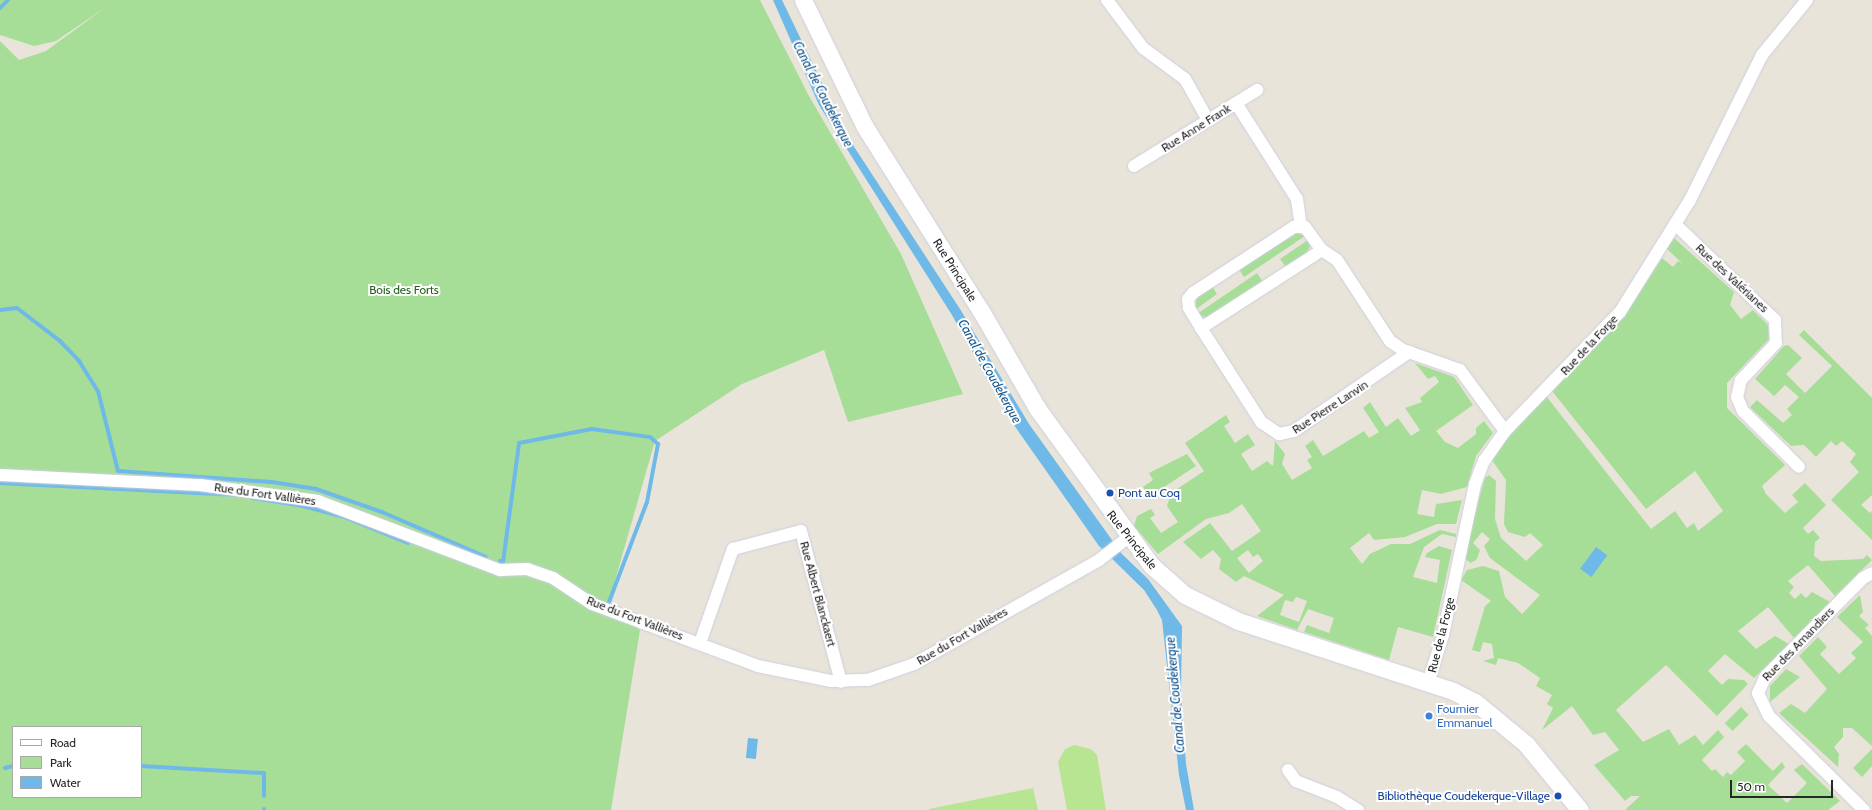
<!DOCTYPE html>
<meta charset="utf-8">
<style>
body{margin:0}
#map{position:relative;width:1872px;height:810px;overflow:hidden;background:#e9e4d9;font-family:Cabin,sans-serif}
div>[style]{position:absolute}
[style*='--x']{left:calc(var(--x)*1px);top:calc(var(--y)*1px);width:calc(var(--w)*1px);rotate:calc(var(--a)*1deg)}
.green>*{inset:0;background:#a6de97;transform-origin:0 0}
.pitch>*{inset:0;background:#b8e592}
.water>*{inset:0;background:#6fb9e8;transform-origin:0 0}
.stream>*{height:4px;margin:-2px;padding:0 2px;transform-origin:2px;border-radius:2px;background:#6fb9e8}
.roads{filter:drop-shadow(0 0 1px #cecfe0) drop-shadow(0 0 1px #cecfe0)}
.street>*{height:12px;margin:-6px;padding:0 6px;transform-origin:6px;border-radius:6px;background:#fff}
.secondary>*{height:17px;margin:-8.5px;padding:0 8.5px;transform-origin:8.5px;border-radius:8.5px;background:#fff}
.dots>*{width:11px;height:11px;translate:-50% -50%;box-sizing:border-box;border:2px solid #fff;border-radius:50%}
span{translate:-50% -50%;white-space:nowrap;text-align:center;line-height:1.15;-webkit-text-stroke:4px #fff;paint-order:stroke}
.street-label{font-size:12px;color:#272727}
.park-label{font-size:12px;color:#215f1c}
.transit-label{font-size:12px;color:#164399}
.left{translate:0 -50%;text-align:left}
.right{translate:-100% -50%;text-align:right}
.shop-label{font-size:12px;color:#366cbe}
.water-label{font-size:13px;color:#13558f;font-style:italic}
.legend{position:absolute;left:12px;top:726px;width:130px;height:72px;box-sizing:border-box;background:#fff;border:1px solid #a9a9a9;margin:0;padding:5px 7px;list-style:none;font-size:12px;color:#272727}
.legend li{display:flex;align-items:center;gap:8px;height:20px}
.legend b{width:20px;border:1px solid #a9a9a9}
.scale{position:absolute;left:1730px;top:780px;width:103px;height:18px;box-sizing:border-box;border:2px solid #272727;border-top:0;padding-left:5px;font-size:12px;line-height:14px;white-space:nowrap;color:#272727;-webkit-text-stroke:3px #fff;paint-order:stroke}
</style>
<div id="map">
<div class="green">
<div style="clip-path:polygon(evenodd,0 0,760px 0,809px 96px,901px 254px,963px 394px,848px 422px,824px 350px,742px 384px,655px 441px,608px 605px,640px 630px,611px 810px,0 810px,0 41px,19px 60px,46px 51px,106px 7px,56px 41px,34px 46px,0 35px,0 0,13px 727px,141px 727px,141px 797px,13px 797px,13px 727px)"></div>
<div style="clip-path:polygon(1297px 233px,1305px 236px,1244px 277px,1239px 269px)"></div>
<div style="clip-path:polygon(1674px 238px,1734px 292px,1730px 305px,1741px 319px,1753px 310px,1768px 325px,1769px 339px,1727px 383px,1727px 408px,1785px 465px,1762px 486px,1766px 494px,1785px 513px,1798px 502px,1792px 495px,1805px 483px,1826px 505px,1803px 528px,1808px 534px,1813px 530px,1820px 538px,1815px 542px,1814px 556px,1821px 561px,1863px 559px,1867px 555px,1872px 560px,1835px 596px,1808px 565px,1788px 581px,1794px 587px,1789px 593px,1795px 599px,1801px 593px,1806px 598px,1812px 592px,1830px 602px,1794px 638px,1768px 607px,1738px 631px,1756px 649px,1775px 636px,1789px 644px,1754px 678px,1725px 654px,1708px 671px,1722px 685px,1728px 679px,1744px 680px,1748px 684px,1717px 716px,1666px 665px,1616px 710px,1643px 742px,1669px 729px,1679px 745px,1695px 735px,1703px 745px,1718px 730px,1724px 737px,1702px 760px,1712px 771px,1715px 769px,1723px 777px,1727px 772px,1731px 775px,1745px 761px,1737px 752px,1746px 744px,1773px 771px,1782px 762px,1785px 767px,1768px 785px,1787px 803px,1807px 783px,1794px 770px,1802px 764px,1840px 801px,1828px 810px,1625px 810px,1640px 796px,1631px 796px,1625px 801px,1594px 765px,1619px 750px,1605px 732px,1593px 735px,1572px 706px,1542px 730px,1553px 708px,1547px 704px,1552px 695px,1536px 686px,1540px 678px,1518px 663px,1498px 658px,1496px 665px,1483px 661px,1494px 658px,1492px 644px,1483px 642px,1480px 652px,1472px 650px,1485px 606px,1491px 601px,1461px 580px,1467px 570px,1483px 566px,1499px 571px,1505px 597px,1522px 614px,1540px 595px,1490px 558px,1484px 546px,1490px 539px,1482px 532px,1473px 543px,1480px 550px,1477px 559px,1471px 563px,1465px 559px,1472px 523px,1485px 478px,1489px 475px,1496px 481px,1495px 519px,1501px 538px,1526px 561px,1543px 545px,1530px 533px,1525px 537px,1508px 532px,1504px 524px,1506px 480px,1492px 460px,1504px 442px,1546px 396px,1651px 529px,1675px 511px,1687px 528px,1694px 523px,1698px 531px,1723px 511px,1695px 471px,1646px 509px,1552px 391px,1627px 312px,1662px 258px,1673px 267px,1678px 261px,1683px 264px,1667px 249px)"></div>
<div style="clip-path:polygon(1308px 240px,1310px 246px,1306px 255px,1286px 267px,1280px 259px)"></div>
<div style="clip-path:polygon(1257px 273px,1263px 282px,1207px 317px,1199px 316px,1197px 314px)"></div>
<div style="clip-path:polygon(1212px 286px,1217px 294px,1195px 310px,1197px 297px)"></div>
<div style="clip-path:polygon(1804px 330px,1872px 398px,1872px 495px,1861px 505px,1870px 513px,1872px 511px,1872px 540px,1831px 500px,1859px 472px,1850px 462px,1856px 454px,1842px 441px,1836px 446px,1831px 441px,1816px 457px,1804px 445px,1791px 446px,1750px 407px,1757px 400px,1783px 423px,1792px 415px,1787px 409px,1799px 397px,1785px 385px,1774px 396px,1755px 379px,1784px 346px,1788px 345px,1802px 358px,1786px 374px,1805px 393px,1832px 366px,1799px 335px)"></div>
<div style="clip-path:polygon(evenodd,1415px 363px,1454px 377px,1473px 405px,1436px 431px,1445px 442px,1458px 448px,1476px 434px,1476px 428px,1484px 421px,1493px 433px,1476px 456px,1467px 487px,1441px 494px,1422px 490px,1417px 514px,1434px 517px,1436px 504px,1462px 500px,1456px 524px,1437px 524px,1405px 537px,1374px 540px,1369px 533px,1350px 548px,1362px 564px,1370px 554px,1391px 544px,1410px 544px,1440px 530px,1456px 534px,1456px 537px,1442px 534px,1424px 547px,1413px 577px,1437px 583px,1440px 560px,1425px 557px,1427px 553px,1439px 546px,1452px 550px,1433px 637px,1398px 627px,1389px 660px,1304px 632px,1307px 625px,1329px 633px,1334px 618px,1308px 609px,1297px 630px,1257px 616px,1284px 595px,1244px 576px,1236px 582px,1219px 569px,1221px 559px,1213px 550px,1201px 559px,1183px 542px,1210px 523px,1232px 551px,1261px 531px,1242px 504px,1229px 513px,1206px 519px,1158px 554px,1134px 526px,1137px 516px,1151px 509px,1155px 515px,1150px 518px,1161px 533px,1178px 522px,1167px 506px,1171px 493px,1204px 471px,1185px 443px,1226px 415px,1230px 422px,1224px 426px,1235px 443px,1248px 434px,1255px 445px,1241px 454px,1252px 471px,1267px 461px,1273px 466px,1275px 441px,1285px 454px,1282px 464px,1292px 480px,1312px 468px,1307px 460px,1312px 457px,1305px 446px,1313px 440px,1323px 456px,1364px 431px,1369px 438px,1379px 432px,1363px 408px,1370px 402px,1386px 427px,1398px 418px,1411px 436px,1420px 430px,1405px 408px,1422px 402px,1420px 398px,1439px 382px,1435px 376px,1428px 379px,1415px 363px,1248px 550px,1253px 557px,1258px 554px,1263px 561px,1249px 573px,1237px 558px,1248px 550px,1415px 363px,1296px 597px,1307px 601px,1299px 622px,1280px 615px,1285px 600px,1293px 602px,1296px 597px)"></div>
<div style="clip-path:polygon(1187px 454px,1196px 466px,1149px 497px,1143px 487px,1153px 480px,1149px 473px)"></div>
<div style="clip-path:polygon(1860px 595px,1863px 612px,1859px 616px,1869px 625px,1865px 628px,1872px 636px,1872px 746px,1852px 728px,1843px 728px,1843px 737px,1834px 747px,1839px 754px,1838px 767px,1779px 713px,1791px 704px,1805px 713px,1827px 689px,1799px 656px,1818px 637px,1827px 647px,1820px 654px,1839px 674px,1856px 658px,1851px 653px,1863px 642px,1837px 617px)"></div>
<div style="clip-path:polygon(1786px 669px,1800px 677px,1770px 702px,1770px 686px)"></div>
<div style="left:1741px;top:707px;width:11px;height:23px;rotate:45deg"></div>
<div style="clip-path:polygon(1872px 749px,1872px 766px,1862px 777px,1853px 768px)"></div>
</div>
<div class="pitch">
<div style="clip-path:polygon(1074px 745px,1091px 749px,1097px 755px,1106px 810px,1067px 810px,1058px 762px,1065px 749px)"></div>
<div style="clip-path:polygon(1033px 788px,1038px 810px,929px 810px,929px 809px)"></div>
</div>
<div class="water">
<div style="clip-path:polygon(773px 0,782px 0,849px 139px,960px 309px,1029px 424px,1122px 554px,1148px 579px,1182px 626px,1181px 693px,1186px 764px,1194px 810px,1186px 810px,1179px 775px,1162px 620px,1157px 610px,1144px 590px,1099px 546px,1009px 418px,952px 315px,819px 105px)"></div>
<div style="left:1596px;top:547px;width:14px;height:27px;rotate:36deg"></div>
<div style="left:748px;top:738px;width:10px;height:20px;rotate:6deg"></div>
</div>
<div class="stream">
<div style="--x:0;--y:8;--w:11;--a:-45"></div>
<div style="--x:0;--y:310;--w:17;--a:-7"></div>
<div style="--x:17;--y:308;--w:54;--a:37.5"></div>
<div style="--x:60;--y:341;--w:28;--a:46"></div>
<div style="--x:79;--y:361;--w:36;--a:58"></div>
<div style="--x:98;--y:391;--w:82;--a:76"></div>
<div style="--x:118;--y:471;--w:154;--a:4.1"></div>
<div style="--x:272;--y:482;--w:45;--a:9"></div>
<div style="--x:316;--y:489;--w:70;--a:19.2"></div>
<div style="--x:382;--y:512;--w:113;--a:23.4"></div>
<div style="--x:0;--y:483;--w:233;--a:2.9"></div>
<div style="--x:252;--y:498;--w:52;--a:8.9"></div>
<div style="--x:303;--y:506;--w:42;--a:15"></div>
<div style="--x:344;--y:517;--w:69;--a:22.1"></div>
<div style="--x:500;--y:561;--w:3;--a:18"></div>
<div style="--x:503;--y:562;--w:120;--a:-82.3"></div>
<div style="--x:519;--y:443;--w:74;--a:-10.9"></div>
<div style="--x:592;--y:429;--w:59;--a:7.9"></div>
<div style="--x:650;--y:437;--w:11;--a:41"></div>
<div style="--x:658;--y:444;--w:59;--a:100.7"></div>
<div style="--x:647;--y:502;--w:107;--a:110.8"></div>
<div style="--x:141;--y:766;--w:123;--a:3.3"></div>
<div style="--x:264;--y:773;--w:23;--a:90"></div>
<div style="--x:5;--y:768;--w:8;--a:-14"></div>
<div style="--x:264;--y:810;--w:1;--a:-90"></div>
</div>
<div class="roads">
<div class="street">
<div style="--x:1107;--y:0;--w:60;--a:53.1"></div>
<div style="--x:1143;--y:48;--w:52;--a:36.4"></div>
<div style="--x:1185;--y:79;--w:47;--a:60.7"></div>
<div style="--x:1236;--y:103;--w:114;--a:57.6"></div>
<div style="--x:1297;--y:199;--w:27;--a:82"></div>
<div style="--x:1134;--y:166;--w:145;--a:-31.7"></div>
<div style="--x:1675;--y:224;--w:139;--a:43.8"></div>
<div style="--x:1775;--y:320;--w:23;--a:88"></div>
<div style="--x:1776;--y:343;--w:51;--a:133.4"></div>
<div style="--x:1741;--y:380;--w:17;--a:103"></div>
<div style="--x:1737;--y:397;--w:15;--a:67"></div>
<div style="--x:1743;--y:411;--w:79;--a:45"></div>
<div style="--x:1322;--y:250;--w:144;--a:147.2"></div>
<div style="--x:1201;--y:328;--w:23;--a:-121"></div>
<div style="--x:1189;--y:308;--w:9;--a:-96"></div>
<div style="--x:1188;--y:299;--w:8;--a:-50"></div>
<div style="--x:1193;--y:293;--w:121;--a:-33.2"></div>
<div style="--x:1294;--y:227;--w:11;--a:0"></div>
<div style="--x:1305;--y:227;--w:29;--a:54"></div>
<div style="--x:1322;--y:250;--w:18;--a:34"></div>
<div style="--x:1337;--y:260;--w:97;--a:56.8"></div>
<div style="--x:1390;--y:341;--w:16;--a:35"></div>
<div style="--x:1403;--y:350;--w:60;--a:19.3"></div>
<div style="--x:1460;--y:370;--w:76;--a:53.6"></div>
<div style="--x:1201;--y:328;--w:112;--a:57.4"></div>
<div style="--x:1261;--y:422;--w:22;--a:34"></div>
<div style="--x:1279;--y:434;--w:15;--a:-11"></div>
<div style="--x:1294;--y:431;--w:140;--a:-34.5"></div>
<div style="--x:0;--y:475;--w:200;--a:2.9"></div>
<div style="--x:200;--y:485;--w:119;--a:7.7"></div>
<div style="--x:318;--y:501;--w:195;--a:20.8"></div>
<div style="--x:500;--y:570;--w:27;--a:-2"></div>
<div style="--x:527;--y:569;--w:28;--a:19"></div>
<div style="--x:553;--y:578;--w:47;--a:33.7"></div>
<div style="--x:592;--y:604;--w:177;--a:20.5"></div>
<div style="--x:758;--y:666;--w:75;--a:11.6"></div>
<div style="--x:831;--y:681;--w:37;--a:-2"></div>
<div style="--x:868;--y:680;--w:49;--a:-19.2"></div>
<div style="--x:914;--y:664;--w:212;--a:-29.3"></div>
<div style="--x:1099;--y:560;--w:37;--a:-38"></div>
<div style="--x:700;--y:643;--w:100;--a:-70.7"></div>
<div style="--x:733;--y:549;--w:70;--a:-14.8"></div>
<div style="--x:801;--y:531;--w:156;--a:75.2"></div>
<div style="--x:1428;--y:683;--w:50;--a:-72.6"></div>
<div style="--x:1443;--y:635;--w:154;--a:-78"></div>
<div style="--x:1475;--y:484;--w:25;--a:-69"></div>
<div style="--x:1484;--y:461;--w:37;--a:-55"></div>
<div style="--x:1505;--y:431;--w:165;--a:-46"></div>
<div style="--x:1620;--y:312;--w:132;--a:-58"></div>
<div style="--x:1690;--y:200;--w:162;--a:-63.6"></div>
<div style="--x:1762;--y:55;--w:71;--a:-50.7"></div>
<div style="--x:1288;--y:770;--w:14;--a:54"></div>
<div style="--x:1296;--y:781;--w:44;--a:21.3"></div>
<div style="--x:1337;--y:797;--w:25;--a:32"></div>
<div style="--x:1864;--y:810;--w:134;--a:-135.3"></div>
<div style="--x:1769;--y:716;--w:25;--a:-116"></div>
<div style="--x:1758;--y:693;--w:19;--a:-65"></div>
<div style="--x:1766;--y:676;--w:138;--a:-45.3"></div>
<div style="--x:1863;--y:578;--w:10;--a:-29"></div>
</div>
<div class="secondary">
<div style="--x:803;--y:0;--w:141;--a:64"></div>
<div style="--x:865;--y:127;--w:218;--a:57.8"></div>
<div style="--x:981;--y:311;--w:112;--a:60"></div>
<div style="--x:1037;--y:408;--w:195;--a:54"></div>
<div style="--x:1152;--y:566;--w:44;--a:41.3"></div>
<div style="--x:1185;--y:595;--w:59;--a:26.1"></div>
<div style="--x:1238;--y:621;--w:226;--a:18"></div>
<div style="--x:1453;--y:691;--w:25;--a:27"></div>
<div style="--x:1475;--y:702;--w:66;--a:39.5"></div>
<div style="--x:1526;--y:744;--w:85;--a:50.7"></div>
</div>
</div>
<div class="dots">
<div style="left:1110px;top:493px;background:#1a4fb4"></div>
<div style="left:1429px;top:716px;background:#3f7fe0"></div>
<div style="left:1558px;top:796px;background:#1a4fb4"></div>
</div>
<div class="street-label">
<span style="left:1196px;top:128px;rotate:-32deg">Rue Anne Frank</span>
<span style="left:955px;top:270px;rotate:58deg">Rue Principale</span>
<span style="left:1732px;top:278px;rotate:43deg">Rue des Valérianes</span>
<span style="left:1589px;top:345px;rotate:-47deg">Rue de la Forge</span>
<span style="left:1330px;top:407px;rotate:-33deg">Rue Pierre Lanvin</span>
<span style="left:265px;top:494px;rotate:8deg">Rue du Fort Vallières</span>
<span style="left:1132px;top:540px;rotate:51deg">Rue Principale</span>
<span style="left:818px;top:594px;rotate:75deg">Rue Albert Blanckaert</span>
<span style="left:635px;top:618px;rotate:21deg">Rue du Fort Vallières</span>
<span style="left:1441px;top:635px;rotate:-76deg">Rue de la Forge</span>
<span style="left:962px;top:636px;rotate:-30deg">Rue du Fort Vallières</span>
<span style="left:1798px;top:644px;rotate:-46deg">Rue des Amandiers</span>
</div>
<div class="park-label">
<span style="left:404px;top:290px">Bois des Forts</span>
</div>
<div class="transit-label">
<span class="left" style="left:1118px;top:493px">Pont au Coq</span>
<span class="right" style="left:1550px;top:796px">Bibliothèque Coudekerque-Village</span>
</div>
<div class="shop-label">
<span class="left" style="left:1437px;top:716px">Fournier<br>Emmanuel</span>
</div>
<div class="water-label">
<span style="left:823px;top:94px;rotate:63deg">Canal de Coudekerque</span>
<span style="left:990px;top:371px;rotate:61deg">Canal de Coudekerque</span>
<span style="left:1175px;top:695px;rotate:-95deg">Canal de Coudekerque</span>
</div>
<ul class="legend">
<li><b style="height:5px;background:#fff"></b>Road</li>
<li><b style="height:11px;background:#a6de97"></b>Park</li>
<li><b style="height:11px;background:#6fb9e8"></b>Water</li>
</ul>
<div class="scale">50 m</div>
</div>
